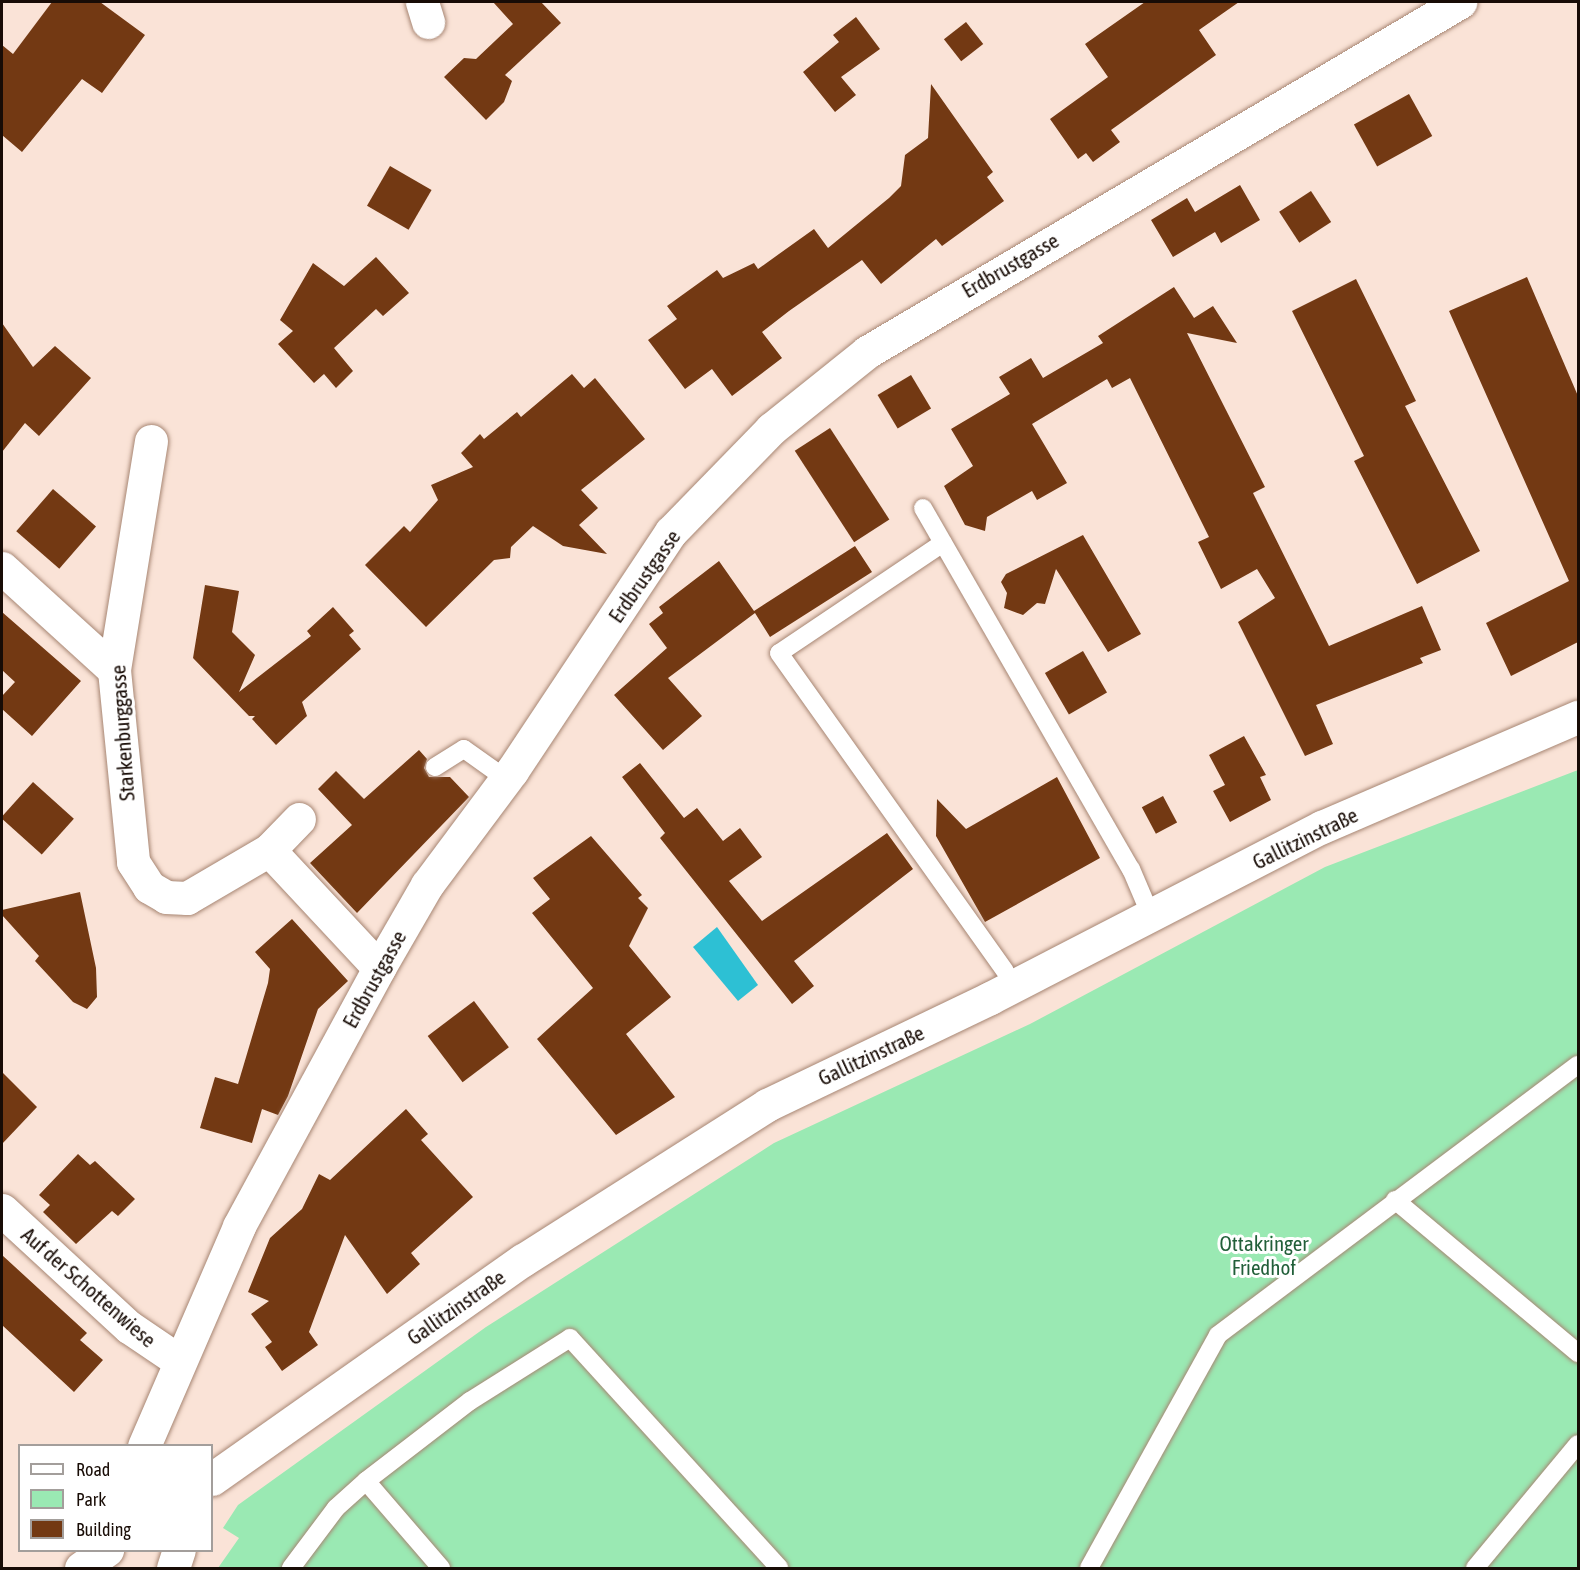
<!DOCTYPE html>
<meta charset="utf-8">
<style>
body{margin:0}
#map{position:relative;width:1580px;height:1570px;overflow:hidden;background:#fae3d7;font-family:"Asap Condensed",sans-serif}
div>[style]{position:absolute}
[style*='--x']{left:calc(var(--x)*1px);top:calc(var(--y)*1px);width:calc(var(--w)*1px);rotate:calc(var(--a)*1deg)}
.green>*{inset:0;background:#9ae9b3}
.water>*{inset:0;background:#2dc0d4}
.building>*{inset:0;background:#733913;transform-origin:0 0}
.roads{filter:drop-shadow(0 0 2px #a78673) drop-shadow(0 0 2px #a78673)}
.lane>*{height:18px;margin:-9px;padding:0 9px;transform-origin:9px;border-radius:9px;background:#fff}
.street>*{height:33px;margin:-16.5px;padding:0 16.5px;transform-origin:16.5px;border-radius:16.5px;background:#fff}
span{translate:-50% -50%;white-space:nowrap;text-align:center;line-height:1.15;-webkit-text-stroke:6px #fff;paint-order:stroke}
.street-label{font-size:21px;color:#180c06}
.park-label{font-size:21px;color:#215f39}
.frame{position:absolute;inset:0;border:3px solid #180c06;pointer-events:none}
.legend{position:absolute;left:18px;top:1444px;width:195px;height:108px;box-sizing:border-box;background:#fff;border:2px solid #a39e9b;margin:0;padding:8px 10px;list-style:none;font-size:18px;color:#180c06}
.legend li{display:flex;align-items:center;gap:12px;height:30px}
.legend b{width:30px;border:2px solid #a39e9b}
</style>
<div id="map">
<div class="green">
<div style="clip-path:polygon(1578px 770px,1578px 1568px,218px 1568px,239px 1538px,223px 1528px,238px 1505px,486px 1327px,774px 1143px,1030px 1024px,1325px 867px)"></div>
</div>
<div class="water">
<div style="clip-path:polygon(717px 927px,758px 985px,738px 1001px,693px 947px)"></div>
</div>
<div class="building">
<div style="clip-path:polygon(52px 2px,100px 2px,145px 35px,102px 93px,82px 79px,22px 152px,2px 135px,2px 45px,13px 54px)"></div>
<div style="clip-path:polygon(493px 2px,541px 2px,561px 23px,505px 75px,512px 81px,504px 102px,486px 120px,444px 77px,464px 58px,476px 59px,513px 24px)"></div>
<div style="clip-path:polygon(1145px 2px,1239px 2px,1199px 30px,1216px 55px,1111px 130px,1120px 142px,1093px 162px,1086px 153px,1078px 159px,1050px 119px,1108px 77px,1085px 44px)"></div>
<div style="clip-path:polygon(856px 17px,880px 49px,841px 77px,856px 95px,835px 112px,803px 72px,839px 42px,833px 35px)"></div>
<div style="left:966px;top:22px;width:28px;height:28px;rotate:52deg"></div>
<div style="clip-path:polygon(931px 84px,993px 172px,987px 177px,1004px 201px,942px 246px,936px 239px,881px 284px,862px 260px,789px 311px,762px 332px,782px 358px,732px 396px,712px 369px,685px 389px,648px 340px,677px 319px,667px 306px,717px 270px,723px 278px,754px 263px,758px 269px,814px 229px,828px 248px,889px 198px,901px 186px,905px 155px,928px 138px)"></div>
<div style="left:1409px;top:94px;width:48px;height:63px;rotate:61deg"></div>
<div style="left:390px;top:166px;width:48px;height:46px;rotate:30deg"></div>
<div style="clip-path:polygon(1240px 185px,1260px 220px,1221px 243px,1215px 232px,1173px 257px,1151px 220px,1187px 198px,1195px 212px)"></div>
<div style="left:1311px;top:191px;width:37px;height:38px;rotate:57deg"></div>
<div style="clip-path:polygon(376px 257px,409px 293px,383px 316px,376px 309px,334px 348px,353px 371px,336px 388px,324px 374px,314px 383px,278px 344px,293px 331px,280px 320px,313px 263px,344px 286px)"></div>
<div style="clip-path:polygon(1527px 277px,1578px 396px,1578px 642px,1511px 676px,1486px 623px,1569px 581px,1449px 311px)"></div>
<div style="clip-path:polygon(1356px 279px,1416px 401px,1405px 406px,1480px 551px,1417px 584px,1354px 461px,1364px 456px,1292px 311px)"></div>
<div style="clip-path:polygon(1174px 287px,1194px 318px,1213px 306px,1237px 343px,1187px 333px,1265px 487px,1253px 493px,1329px 646px,1422px 606px,1441px 650px,1420px 658px,1423px 663px,1316px 705px,1333px 744px,1305px 756px,1238px 622px,1275px 598px,1257px 569px,1221px 589px,1198px 542px,1209px 537px,1130px 378px,1112px 388px,1107px 379px,1032px 424px,1067px 483px,1037px 500px,1032px 491px,987px 517px,985px 531px,965px 525px,944px 486px,973px 466px,951px 429px,1010px 394px,999px 377px,1031px 358px,1043px 378px,1103px 343px,1098px 336px)"></div>
<div style="clip-path:polygon(2px 323px,33px 367px,55px 346px,91px 378px,39px 436px,25px 423px,2px 452px)"></div>
<div style="clip-path:polygon(572px 374px,584px 388px,595px 378px,645px 439px,581px 490px,598px 508px,579px 525px,607px 554px,563px 546px,533px 526px,511px 547px,510px 558px,494px 560px,426px 627px,365px 565px,404px 526px,410px 532px,438px 500px,431px 485px,473px 467px,461px 453px,480px 434px,484px 439px,517px 412px,521px 417px)"></div>
<div style="left:911px;top:375px;width:39px;height:39px;rotate:59deg"></div>
<div style="left:830px;top:428px;width:109px;height:42px;rotate:57deg"></div>
<div style="left:53px;top:489px;width:57px;height:56px;rotate:41deg"></div>
<div style="clip-path:polygon(1083px 535px,1141px 634px,1108px 652px,1056px 569px,1045px 604px,1037px 603px,1023px 615px,1004px 608px,1007px 593px,1001px 582px,1006px 574px)"></div>
<div style="clip-path:polygon(855px 546px,872px 572px,770px 637px,755px 613px,668px 678px,702px 716px,663px 750px,614px 695px,667px 648px,649px 624px,663px 613px,659px 607px,719px 561px,754px 611px)"></div>
<div style="clip-path:polygon(205px 585px,239px 591px,232px 632px,255px 655px,239px 692px,311px 636px,307px 631px,333px 607px,354px 631px,349px 635px,361px 649px,302px 702px,307px 716px,276px 745px,252px 719px,255px 716px,249px 716px,193px 658px)"></div>
<div style="clip-path:polygon(2px 612px,81px 681px,32px 736px,2px 709px,2px 696px,15px 682px,2px 670px)"></div>
<div style="left:1083px;top:651px;width:48px;height:44px;rotate:60deg"></div>
<div style="clip-path:polygon(1244px 736px,1266px 775px,1260px 777px,1271px 800px,1230px 822px,1213px 791px,1225px 785px,1209px 755px)"></div>
<div style="clip-path:polygon(419px 750px,427px 759px,424px 768px,429px 777px,450px 777px,469px 797px,357px 913px,310px 863px,352px 825px,318px 789px,336px 771px,364px 799px)"></div>
<div style="clip-path:polygon(640px 763px,684px 818px,697px 808px,723px 841px,740px 828px,762px 857px,729px 881px,762px 921px,887px 833px,913px 869px,794px 961px,814px 986px,792px 1004px,660px 838px,665px 833px,622px 777px)"></div>
<div style="clip-path:polygon(1057px 777px,1100px 858px,985px 922px,936px 836px,937px 799px,966px 829px)"></div>
<div style="left:33px;top:782px;width:55px;height:48px;rotate:42deg"></div>
<div style="left:1163px;top:796px;width:30px;height:24px;rotate:62deg"></div>
<div style="clip-path:polygon(591px 836px,642px 895px,638px 898px,648px 908px,629px 946px,671px 997px,626px 1034px,675px 1097px,616px 1135px,537px 1039px,593px 988px,532px 913px,550px 899px,533px 878px)"></div>
<div style="clip-path:polygon(80px 892px,96px 968px,97px 997px,87px 1009px,73px 1002px,35px 961px,39px 956px,2px 915px,2px 910px)"></div>
<div style="clip-path:polygon(292px 919px,348px 981px,318px 1009px,288px 1096px,278px 1115px,262px 1109px,252px 1143px,200px 1128px,215px 1077px,238px 1084px,268px 983px,270px 969px,255px 952px)"></div>
<div style="left:474px;top:1001px;width:58px;height:58px;rotate:53deg"></div>
<div style="clip-path:polygon(2px 1072px,37px 1107px,2px 1144px)"></div>
<div style="clip-path:polygon(406px 1109px,428px 1134px,421px 1140px,473px 1197px,411px 1253px,420px 1264px,387px 1294px,345px 1235px,309px 1332px,318px 1345px,282px 1371px,265px 1347px,272px 1342px,251px 1314px,269px 1301px,248px 1292px,270px 1238px,302px 1209px,319px 1174px,330px 1180px)"></div>
<div style="clip-path:polygon(78px 1154px,90px 1165px,95px 1161px,135px 1199px,118px 1216px,112px 1211px,76px 1244px,43px 1212px,50px 1205px,39px 1195px)"></div>
<div style="clip-path:polygon(2px 1255px,87px 1333px,80px 1340px,103px 1360px,74px 1392px,2px 1325px)"></div>
</div>
<div class="roads">
<div class="lane">
<div style="--x:923;--y:508;--w:417;--a:60.1"></div>
<div style="--x:1131;--y:869;--w:51;--a:66.9"></div>
<div style="--x:943;--y:543;--w:197;--a:146.1"></div>
<div style="--x:779;--y:653;--w:390;--a:54.6"></div>
<div style="--x:435;--y:767;--w:34;--a:-32"></div>
<div style="--x:464;--y:749;--w:52;--a:35.5"></div>
<div style="--x:1395;--y:1200;--w:239;--a:39.9"></div>
<div style="--x:366;--y:1481;--w:115;--a:49.2"></div>
<div style="--x:291;--y:1568;--w:75;--a:-53.1"></div>
<div style="--x:336;--y:1508;--w:40;--a:-42"></div>
<div style="--x:366;--y:1481;--w:131;--a:-37.6"></div>
<div style="--x:470;--y:1401;--w:118;--a:-32.2"></div>
<div style="--x:570;--y:1338;--w:311;--a:47.7"></div>
<div style="--x:1089;--y:1568;--w:266;--a:-61"></div>
<div style="--x:1218;--y:1335;--w:450;--a:-36.9"></div>
<div style="--x:1475;--y:1568;--w:161;--a:-50.3"></div>
</div>
<div class="street">
<div style="--x:422;--y:2;--w:21;--a:73"></div>
<div style="--x:151;--y:441;--w:232;--a:99.2"></div>
<div style="--x:114;--y:670;--w:193;--a:84.3"></div>
<div style="--x:133;--y:862;--w:30;--a:57"></div>
<div style="--x:149;--y:887;--w:20;--a:30"></div>
<div style="--x:166;--y:897;--w:21;--a:3"></div>
<div style="--x:187;--y:898;--w:95;--a:-30.3"></div>
<div style="--x:269;--y:850;--w:161;--a:47"></div>
<div style="--x:2;--y:568;--w:151;--a:42.3"></div>
<div style="--x:269;--y:850;--w:43;--a:-45.9"></div>
<div style="--x:2;--y:1210;--w:173;--a:42.7"></div>
<div style="--x:129;--y:1327;--w:60;--a:34.2"></div>
<div style="--x:144;--y:1446;--w:240;--a:-66.6"></div>
<div style="--x:239;--y:1226;--w:294;--a:-61.5"></div>
<div style="--x:379;--y:968;--w:96;--a:-60"></div>
<div style="--x:427;--y:885;--w:142;--a:-53.3"></div>
<div style="--x:512;--y:771;--w:287;--a:-56.4"></div>
<div style="--x:671;--y:532;--w:144;--a:-45.8"></div>
<div style="--x:771;--y:429;--w:123;--a:-38.7"></div>
<div style="--x:867;--y:352;--w:689;--a:-30.55"></div>
<div style="--x:212;--y:1479;--w:380;--a:-35.2"></div>
<div style="--x:523;--y:1260;--w:289;--a:-32.4"></div>
<div style="--x:767;--y:1105;--w:247;--a:-25.6"></div>
<div style="--x:990;--y:998;--w:373;--a:-27.3"></div>
<div style="--x:1322;--y:827;--w:279;--a:-23.3"></div>
<div style="--x:81;--y:1568;--w:32;--a:-35"></div>
<div style="--x:173;--y:1568;--w:19;--a:-72"></div>
</div>
</div>
<div class="street-label">
<span style="left:1010px;top:265px;rotate:-30deg">Erdbrustgasse</span>
<span style="left:644px;top:576px;rotate:-55deg">Erdbrustgasse</span>
<span style="left:122px;top:733px;rotate:-94deg">Starkenburggasse</span>
<span style="left:1305px;top:838px;rotate:-26deg">Gallitzinstraße</span>
<span style="left:374px;top:979px;rotate:-61deg">Erdbrustgasse</span>
<span style="left:871px;top:1055px;rotate:-25deg">Gallitzinstraße</span>
<span style="left:89px;top:1287px;rotate:41deg">Auf der Schottenwiese</span>
<span style="left:456px;top:1307px;rotate:-35deg">Gallitzinstraße</span>
</div>
<div class="park-label">
<span style="left:1264px;top:1255px">Ottakringer<br>Friedhof</span>
</div>
<div class="frame"></div>
<ul class="legend">
<li><b style="height:8px;background:#fff"></b>Road</li>
<li><b style="height:16px;background:#9ae9b3"></b>Park</li>
<li><b style="height:16px;background:#733913"></b>Building</li>
</ul>
</div>
